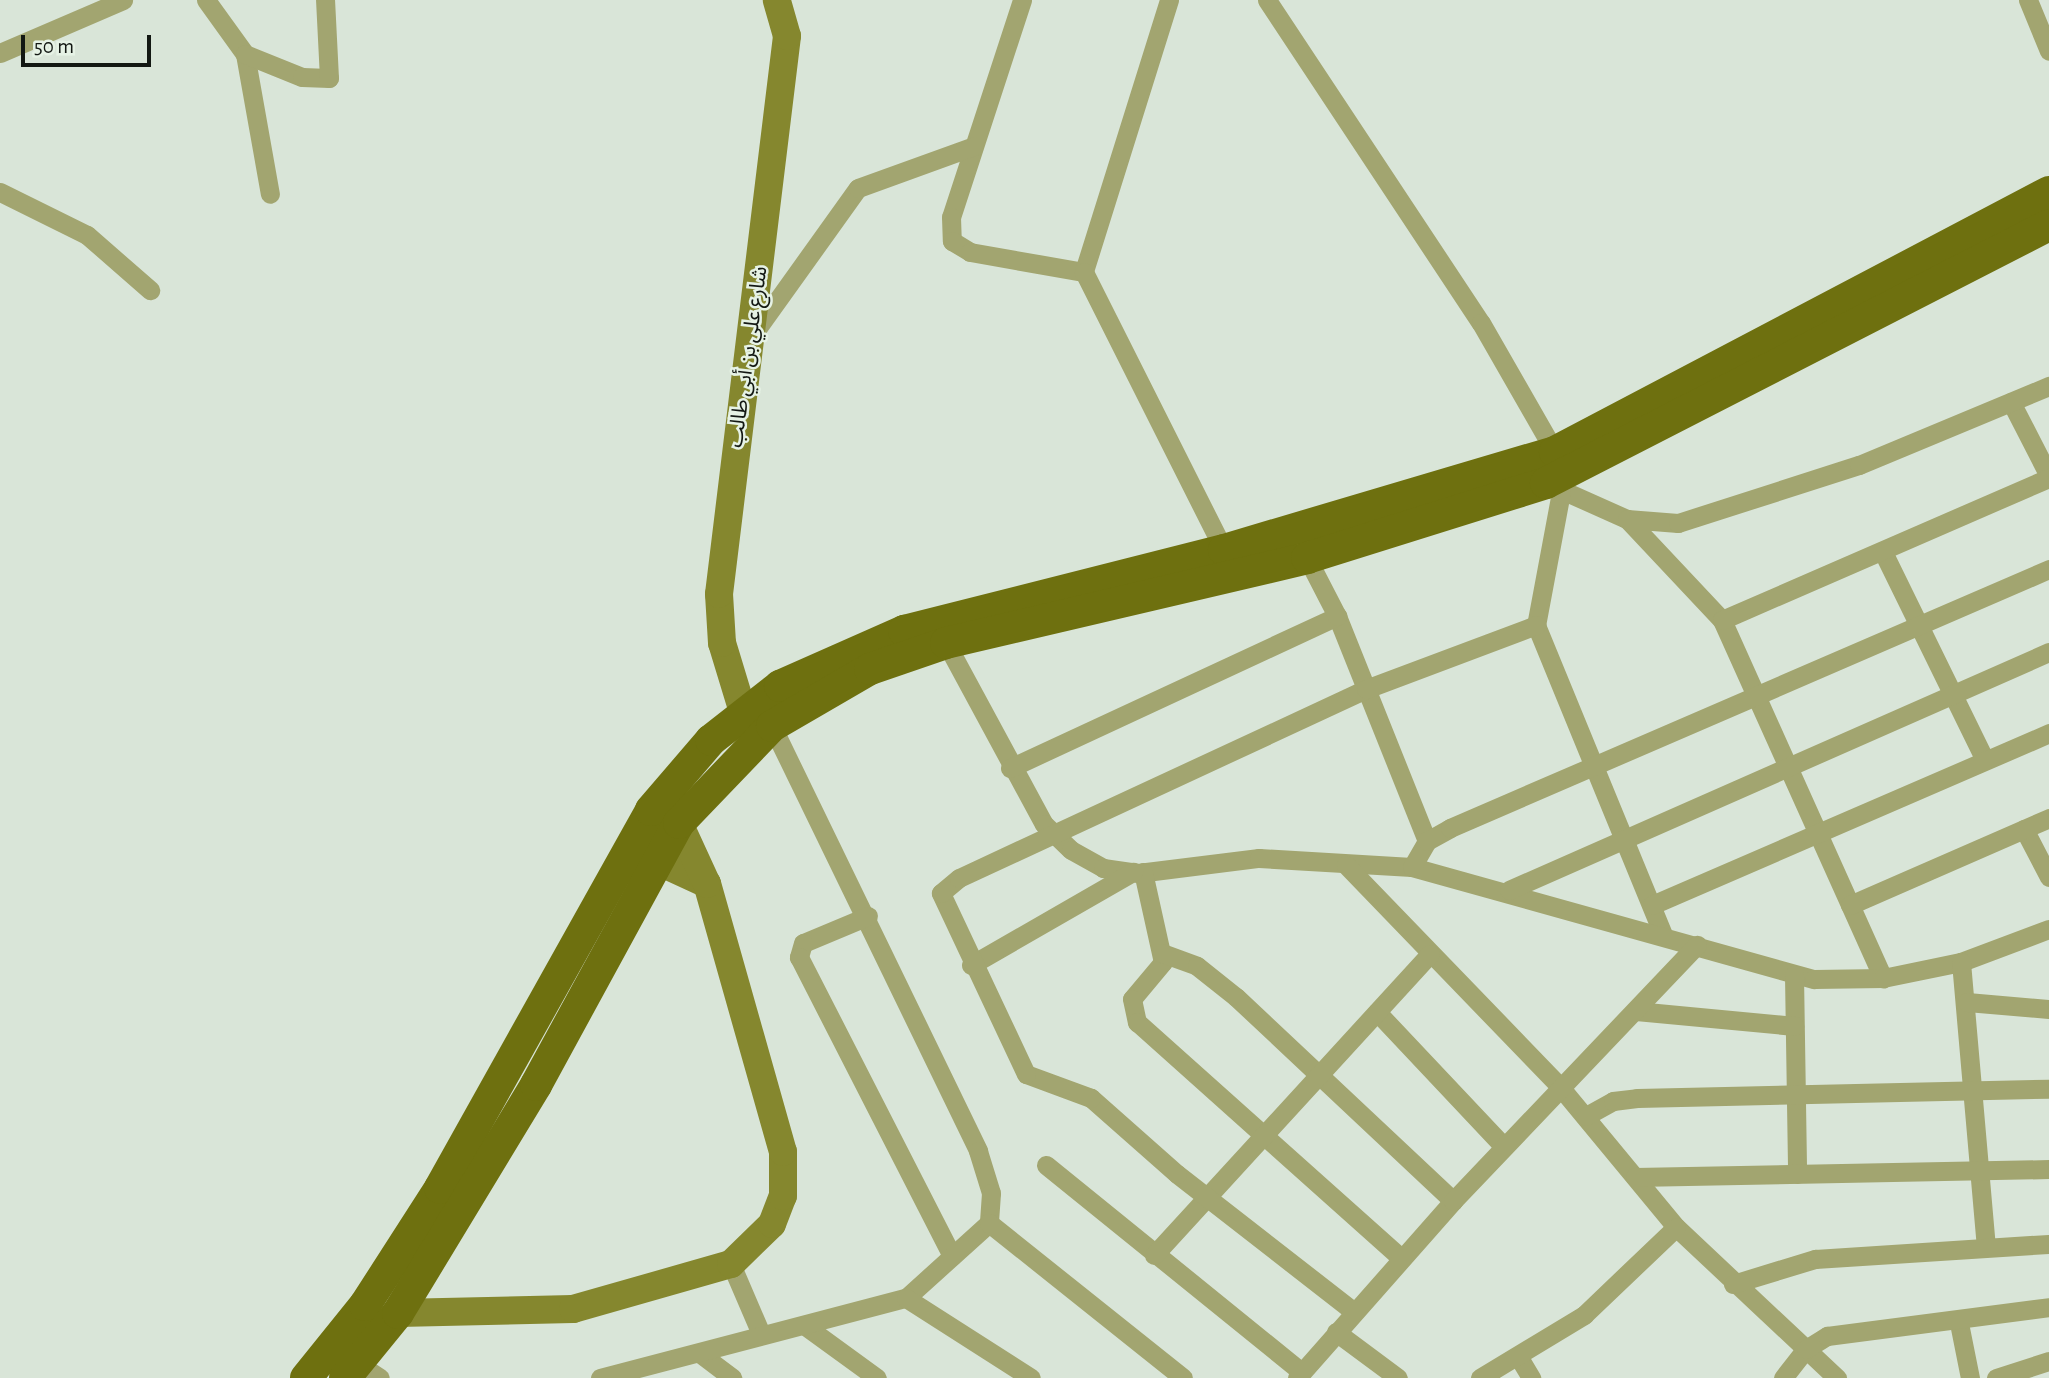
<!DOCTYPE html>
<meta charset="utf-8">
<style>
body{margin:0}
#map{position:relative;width:2049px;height:1378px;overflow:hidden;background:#d9e5d8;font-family:"Alegreya Sans","Noto Sans Arabic",sans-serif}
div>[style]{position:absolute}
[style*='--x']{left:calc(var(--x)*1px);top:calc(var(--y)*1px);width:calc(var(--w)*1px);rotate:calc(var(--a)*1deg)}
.street>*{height:19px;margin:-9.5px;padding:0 9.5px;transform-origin:9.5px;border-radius:9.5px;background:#a2a570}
.secondary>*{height:28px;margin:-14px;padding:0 14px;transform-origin:14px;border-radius:14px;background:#85872e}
.primary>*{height:32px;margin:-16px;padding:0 16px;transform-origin:16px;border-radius:16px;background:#6e700f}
span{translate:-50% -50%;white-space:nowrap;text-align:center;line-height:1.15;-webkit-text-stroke:5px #e6f2e5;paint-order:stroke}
.street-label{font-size:21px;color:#131813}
.scale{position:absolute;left:21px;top:35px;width:130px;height:32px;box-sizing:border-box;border:4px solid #131813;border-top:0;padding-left:9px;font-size:21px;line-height:24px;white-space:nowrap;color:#131813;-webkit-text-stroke:5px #e6f2e5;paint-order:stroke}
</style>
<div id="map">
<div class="street">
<div style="--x:206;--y:0;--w:67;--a:54.2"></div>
<div style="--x:245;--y:54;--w:142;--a:79.9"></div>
<div style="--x:1022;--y:0;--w:228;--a:108.1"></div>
<div style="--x:951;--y:217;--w:24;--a:88"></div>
<div style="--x:952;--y:241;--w:21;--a:31"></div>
<div style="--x:970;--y:252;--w:116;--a:10"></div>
<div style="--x:1169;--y:0;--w:285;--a:107.4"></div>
<div style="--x:1084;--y:272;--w:311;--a:63.3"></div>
<div style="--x:1267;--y:0;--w:387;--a:56.5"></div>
<div style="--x:1481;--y:323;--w:149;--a:60.2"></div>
<div style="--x:2028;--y:0;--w:55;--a:67.6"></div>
<div style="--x:0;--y:53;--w:134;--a:-23.3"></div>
<div style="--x:245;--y:54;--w:61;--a:22"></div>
<div style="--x:302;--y:77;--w:27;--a:2"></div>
<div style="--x:329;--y:78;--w:78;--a:-92.9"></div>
<div style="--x:0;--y:192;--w:97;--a:26.3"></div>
<div style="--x:87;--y:235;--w:84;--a:41.1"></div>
<div style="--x:754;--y:333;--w:178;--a:-54.4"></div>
<div style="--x:858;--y:188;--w:123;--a:-19.9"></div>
<div style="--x:2011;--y:402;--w:83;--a:62.8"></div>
<div style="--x:1546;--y:483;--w:89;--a:24"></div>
<div style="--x:1627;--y:519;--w:51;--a:4.5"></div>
<div style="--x:1678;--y:523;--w:190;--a:-17.8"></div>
<div style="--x:1859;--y:465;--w:206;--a:-22.6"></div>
<div style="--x:1561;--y:492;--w:135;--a:100.6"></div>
<div style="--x:1536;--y:625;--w:335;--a:67.7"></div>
<div style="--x:1627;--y:519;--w:139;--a:46.8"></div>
<div style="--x:1722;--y:620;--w:393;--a:65.8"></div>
<div style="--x:1883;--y:552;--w:232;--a:63.9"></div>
<div style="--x:1337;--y:616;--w:242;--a:68.2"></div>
<div style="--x:1722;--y:620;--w:357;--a:-23.5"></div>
<div style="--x:946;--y:643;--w:206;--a:61.6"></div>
<div style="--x:1044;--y:824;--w:37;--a:44"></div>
<div style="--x:1071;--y:850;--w:37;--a:29"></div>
<div style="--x:1103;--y:868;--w:35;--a:8"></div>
<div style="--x:1138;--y:873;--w:122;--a:-7.1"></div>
<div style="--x:1259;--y:858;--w:153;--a:3.4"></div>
<div style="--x:1412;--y:867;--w:417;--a:15.6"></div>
<div style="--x:1814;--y:979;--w:69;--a:-0.8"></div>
<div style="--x:1883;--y:978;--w:80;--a:-11.6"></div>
<div style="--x:1961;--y:962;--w:94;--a:-20.6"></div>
<div style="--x:772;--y:726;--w:472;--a:64.1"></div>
<div style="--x:978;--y:1151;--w:44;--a:72.8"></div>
<div style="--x:991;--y:1193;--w:30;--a:94"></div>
<div style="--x:1010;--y:768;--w:361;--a:-24.9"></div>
<div style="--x:1337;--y:616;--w:65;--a:-117.3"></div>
<div style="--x:2024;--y:829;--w:54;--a:62.5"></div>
<div style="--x:1346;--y:865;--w:310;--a:46"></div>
<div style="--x:1561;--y:1088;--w:180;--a:50.4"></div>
<div style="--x:1676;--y:1227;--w:221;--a:43.2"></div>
<div style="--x:1412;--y:867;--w:30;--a:-60"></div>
<div style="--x:1427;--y:841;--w:26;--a:-29"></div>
<div style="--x:1450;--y:828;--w:653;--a:-23.38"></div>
<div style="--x:1143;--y:872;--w:92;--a:77.5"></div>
<div style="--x:1163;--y:962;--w:48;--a:130"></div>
<div style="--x:1132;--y:999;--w:24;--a:78"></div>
<div style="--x:1137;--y:1022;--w:354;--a:41.8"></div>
<div style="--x:1509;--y:890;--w:590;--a:-23.79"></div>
<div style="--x:1652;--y:905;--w:433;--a:-23.4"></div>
<div style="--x:1850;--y:905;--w:217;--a:-23.6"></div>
<div style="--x:868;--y:916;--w:70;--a:157.4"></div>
<div style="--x:803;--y:943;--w:15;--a:106"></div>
<div style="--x:799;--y:957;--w:336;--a:62.9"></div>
<div style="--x:1162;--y:953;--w:37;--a:20"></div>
<div style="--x:1197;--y:966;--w:50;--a:38.5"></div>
<div style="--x:1236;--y:997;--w:298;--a:43.2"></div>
<div style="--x:1961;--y:962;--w:285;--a:85"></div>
<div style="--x:971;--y:965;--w:187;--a:-29.9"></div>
<div style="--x:1794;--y:975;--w:199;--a:89.1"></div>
<div style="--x:1967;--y:1002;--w:82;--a:4.9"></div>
<div style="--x:1636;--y:1011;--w:159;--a:5.4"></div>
<div style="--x:1377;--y:1012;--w:185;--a:46.7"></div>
<div style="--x:1586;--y:1116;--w:31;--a:-29"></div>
<div style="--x:1613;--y:1101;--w:24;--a:-7"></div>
<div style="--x:1637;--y:1098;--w:412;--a:-1.3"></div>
<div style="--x:1046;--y:1165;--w:329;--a:39"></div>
<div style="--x:1635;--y:1177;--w:414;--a:-1.1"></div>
<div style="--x:1154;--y:1255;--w:408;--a:-47.5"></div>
<div style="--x:731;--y:1264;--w:76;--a:66.8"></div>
<div style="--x:1733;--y:1284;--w:86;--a:-17"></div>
<div style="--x:1815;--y:1259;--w:234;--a:-3.7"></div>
<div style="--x:906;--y:1298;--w:112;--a:-42.1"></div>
<div style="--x:989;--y:1223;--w:248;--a:38.6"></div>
<div style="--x:1353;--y:1311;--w:223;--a:-142.1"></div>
<div style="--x:1177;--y:1174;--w:115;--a:-138.5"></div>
<div style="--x:1091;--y:1098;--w:69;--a:-159.7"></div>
<div style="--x:1026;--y:1074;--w:200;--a:-115.2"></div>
<div style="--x:941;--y:893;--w:23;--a:-40"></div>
<div style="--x:959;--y:878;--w:449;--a:-24.9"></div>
<div style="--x:1366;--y:689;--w:182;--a:-20.6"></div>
<div style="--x:1959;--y:1323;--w:56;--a:78.7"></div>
<div style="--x:804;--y:1325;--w:90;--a:36"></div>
<div style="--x:1336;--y:1332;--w:77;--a:36.6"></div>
<div style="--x:702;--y:1355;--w:38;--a:37"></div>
<div style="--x:1518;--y:1356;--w:26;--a:59"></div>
<div style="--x:357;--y:1363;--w:27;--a:33"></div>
<div style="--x:600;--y:1378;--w:316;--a:-14.7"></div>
<div style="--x:906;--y:1298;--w:148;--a:32.6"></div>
<div style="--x:1297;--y:1378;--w:236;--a:-48.6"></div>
<div style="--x:1453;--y:1201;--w:354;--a:-46.4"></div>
<div style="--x:1480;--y:1378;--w:122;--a:-31.2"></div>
<div style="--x:1584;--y:1315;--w:127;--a:-43.7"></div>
<div style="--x:1783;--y:1378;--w:37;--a:-52"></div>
<div style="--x:1806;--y:1349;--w:25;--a:-32"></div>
<div style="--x:1827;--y:1336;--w:224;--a:-7.4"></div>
<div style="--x:1996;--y:1378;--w:56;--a:-17.8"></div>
</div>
<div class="secondary">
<div style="--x:743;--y:712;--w:72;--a:-106.9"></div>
<div style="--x:722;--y:643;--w:49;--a:-93.5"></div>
<div style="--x:719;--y:594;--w:562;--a:-83.05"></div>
<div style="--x:787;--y:36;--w:37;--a:-106"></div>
<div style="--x:657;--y:861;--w:55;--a:24.7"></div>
<div style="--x:398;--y:1313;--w:175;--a:-1.3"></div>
<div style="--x:573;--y:1309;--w:164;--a:-15.9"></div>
<div style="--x:731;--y:1264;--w:57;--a:-44.3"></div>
<div style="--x:772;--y:1224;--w:30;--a:-69"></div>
<div style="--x:783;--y:1196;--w:44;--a:-90"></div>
<div style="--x:783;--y:1152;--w:279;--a:-105.8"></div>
<div style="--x:707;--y:884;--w:67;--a:-114.7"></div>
</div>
<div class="primary">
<div style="--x:306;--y:1378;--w:94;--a:-51.1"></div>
<div style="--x:365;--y:1305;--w:139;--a:-57.3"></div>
<div style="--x:440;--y:1188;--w:433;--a:-60.8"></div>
<div style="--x:651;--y:810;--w:92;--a:-49.4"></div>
<div style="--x:711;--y:740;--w:88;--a:-38"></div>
<div style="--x:780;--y:686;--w:136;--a:-23.9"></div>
<div style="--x:904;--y:631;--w:330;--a:-14.2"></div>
<div style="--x:1224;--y:550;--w:345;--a:-16.5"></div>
<div style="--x:1555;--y:452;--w:558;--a:-27.76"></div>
<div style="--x:345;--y:1378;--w:84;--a:-50.8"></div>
<div style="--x:398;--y:1313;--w:267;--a:-58.8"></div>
<div style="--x:536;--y:1085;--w:298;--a:-61.4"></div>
<div style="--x:679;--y:823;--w:134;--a:-46.2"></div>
<div style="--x:772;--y:726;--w:113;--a:-30.2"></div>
<div style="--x:870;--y:669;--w:80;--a:-18.9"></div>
<div style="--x:946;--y:643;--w:371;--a:-13.2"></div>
<div style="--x:1307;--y:558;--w:250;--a:-17.4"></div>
<div style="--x:1546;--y:483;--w:565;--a:-27.15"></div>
</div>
<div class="street-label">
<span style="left:748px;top:357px;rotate:-82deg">شارع علي بن أبي طالب</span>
</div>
<div class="scale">50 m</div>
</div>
